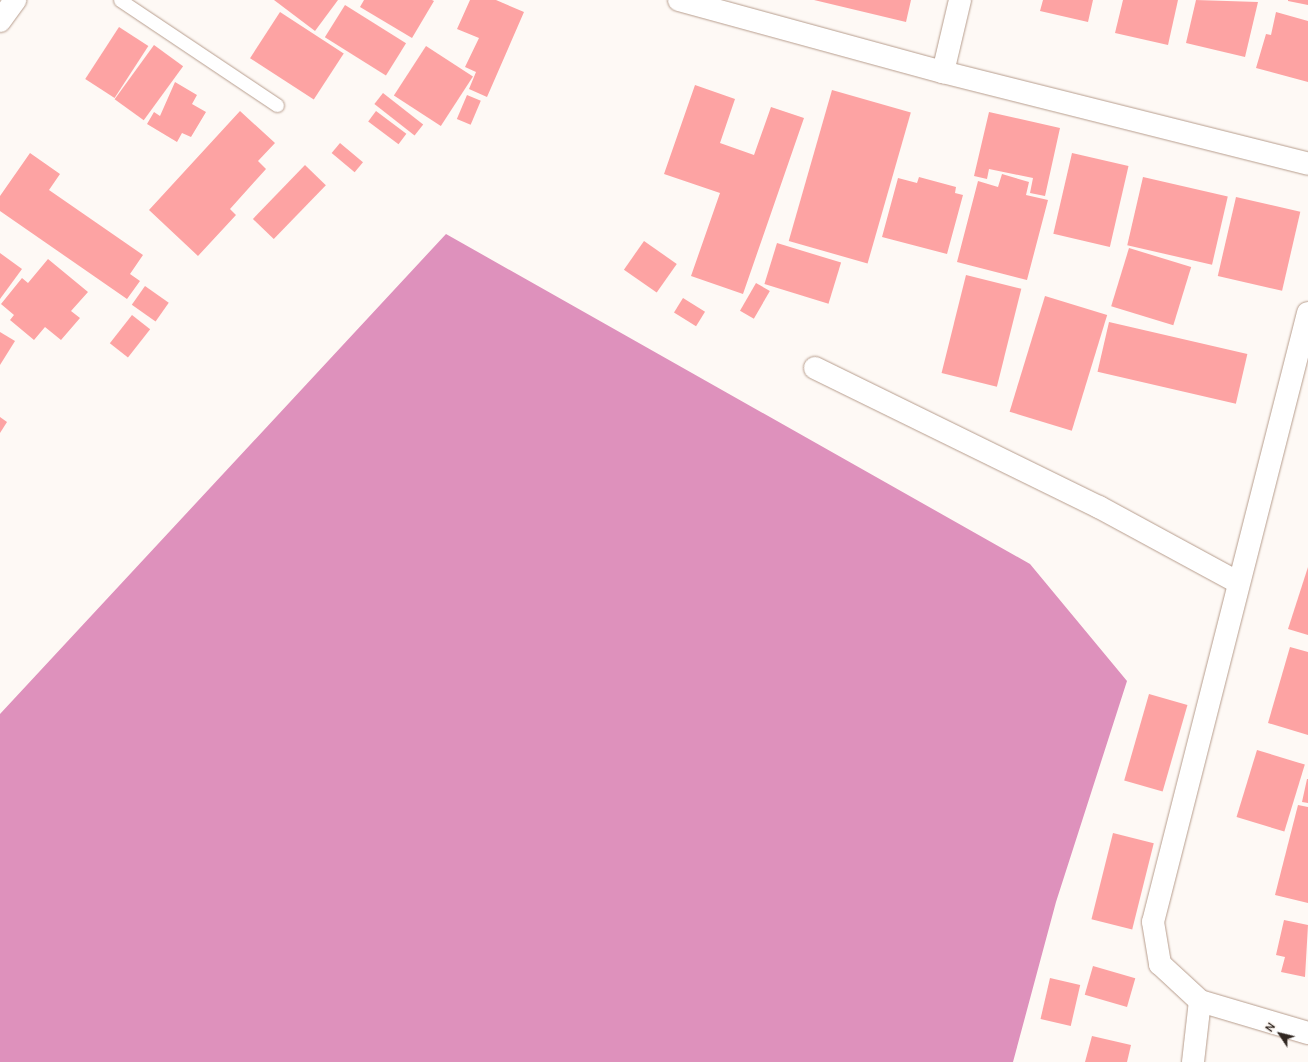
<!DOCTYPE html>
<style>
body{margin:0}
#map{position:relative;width:1308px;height:1062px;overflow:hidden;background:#fef9f5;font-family:Manrope,sans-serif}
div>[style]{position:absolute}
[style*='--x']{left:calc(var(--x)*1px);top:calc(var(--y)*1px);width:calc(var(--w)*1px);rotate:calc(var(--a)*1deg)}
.water>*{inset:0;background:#de91bc}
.building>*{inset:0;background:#fda3a3;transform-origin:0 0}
.roads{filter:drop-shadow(0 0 1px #b79d8d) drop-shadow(0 0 1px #b79d8d)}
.lane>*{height:13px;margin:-6.5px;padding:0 6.5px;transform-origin:6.5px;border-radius:6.5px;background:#fff}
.street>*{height:22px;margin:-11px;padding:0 11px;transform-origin:11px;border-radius:11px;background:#fff}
span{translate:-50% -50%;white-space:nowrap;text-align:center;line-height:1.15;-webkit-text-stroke:3.5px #fef9f5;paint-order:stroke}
.north{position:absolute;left:1260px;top:1014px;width:40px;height:40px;-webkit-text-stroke:3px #fef9f5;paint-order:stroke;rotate:305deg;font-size:11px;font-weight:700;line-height:16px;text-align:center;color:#312721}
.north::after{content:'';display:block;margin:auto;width:14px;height:18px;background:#312721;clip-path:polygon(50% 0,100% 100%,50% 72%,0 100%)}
</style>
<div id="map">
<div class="water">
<div style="clip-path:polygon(446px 234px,1030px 564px,1127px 681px,1056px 902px,1013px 1062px,0 1062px,0 714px)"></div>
</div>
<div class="building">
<div style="clip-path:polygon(274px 0,338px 0,315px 31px)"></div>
<div style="clip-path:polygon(364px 0,432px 0,434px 1px,412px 38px,360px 7px)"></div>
<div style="clip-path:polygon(470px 0,496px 0,524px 12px,487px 97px,469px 89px,476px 72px,465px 67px,479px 38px,457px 29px)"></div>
<div style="clip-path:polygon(814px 0,911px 0,906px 22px)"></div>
<div style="clip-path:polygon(1043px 0,1093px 0,1088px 22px,1040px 11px)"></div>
<div style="clip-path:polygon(1123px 0,1178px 0,1168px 45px,1115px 33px)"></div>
<div style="clip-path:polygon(1196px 0,1258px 2px,1245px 57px,1186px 43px)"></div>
<div style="clip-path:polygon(1288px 0,1308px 0,1308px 5px,1288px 1px)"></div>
<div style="left:345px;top:5px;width:72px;height:38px;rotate:32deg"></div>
<div style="left:280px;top:12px;width:76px;height:55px;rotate:33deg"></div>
<div style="clip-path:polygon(1276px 12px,1308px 21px,1308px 82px,1256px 68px,1266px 34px,1271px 35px)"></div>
<div style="left:119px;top:27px;width:35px;height:62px;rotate:33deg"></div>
<div style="left:154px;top:45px;width:36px;height:67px;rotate:36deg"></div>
<div style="left:426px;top:46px;width:56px;height:59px;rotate:33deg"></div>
<div style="clip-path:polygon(175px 82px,197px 95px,192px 104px,206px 112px,191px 137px,182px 133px,177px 142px,147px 124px,154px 112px,160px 116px)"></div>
<div style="clip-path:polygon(695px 85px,735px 99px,720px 143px,754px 155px,771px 107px,804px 118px,743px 294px,691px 276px,720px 193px,664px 174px)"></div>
<div style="left:832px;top:90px;width:82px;height:157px;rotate:16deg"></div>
<div style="left:383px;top:93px;width:51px;height:14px;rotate:38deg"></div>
<div style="left:467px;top:95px;width:15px;height:26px;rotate:23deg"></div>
<div style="clip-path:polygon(240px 111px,275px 143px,258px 161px,266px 169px,230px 209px,236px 215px,198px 256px,149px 210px)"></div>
<div style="left:376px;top:111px;width:38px;height:13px;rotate:37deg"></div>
<div style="clip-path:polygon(989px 112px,1060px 128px,1045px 196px,1030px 193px,1033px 178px,989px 169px,987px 179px,974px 176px)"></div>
<div style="left:340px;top:143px;width:30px;height:13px;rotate:40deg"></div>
<div style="clip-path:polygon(30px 153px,60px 174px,49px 190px,143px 255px,130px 274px,140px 281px,127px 299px,0 211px,0 196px)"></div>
<div style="left:1072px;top:153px;width:58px;height:83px;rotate:13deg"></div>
<div style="left:305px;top:165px;width:29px;height:75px;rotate:44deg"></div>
<div style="clip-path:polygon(1002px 174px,1029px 182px,1026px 195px,1048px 200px,1027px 280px,957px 262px,978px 181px,998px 187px)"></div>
<div style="clip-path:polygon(919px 177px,956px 187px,955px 193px,963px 195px,947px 254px,882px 237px,898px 178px,917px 183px)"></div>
<div style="left:1143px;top:177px;width:87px;height:70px;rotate:13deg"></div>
<div style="left:1236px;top:197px;width:66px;height:81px;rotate:13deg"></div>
<div style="left:644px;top:241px;width:40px;height:35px;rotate:35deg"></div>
<div style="left:777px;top:243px;width:67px;height:43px;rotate:17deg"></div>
<div style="left:1129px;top:248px;width:65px;height:61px;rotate:17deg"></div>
<div style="clip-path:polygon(0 253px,22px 269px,0 299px)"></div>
<div style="clip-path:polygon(48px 259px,88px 292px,71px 311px,80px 318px,61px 340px,45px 327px,34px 340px,10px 320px,14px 315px,1px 304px,22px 278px,28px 283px)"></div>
<div style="left:966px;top:275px;width:57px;height:101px;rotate:14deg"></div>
<div style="left:756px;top:283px;width:16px;height:32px;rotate:30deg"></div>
<div style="left:145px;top:286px;width:29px;height:23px;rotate:35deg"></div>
<div style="left:1045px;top:296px;width:65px;height:121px;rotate:17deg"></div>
<div style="left:683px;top:298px;width:26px;height:17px;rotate:32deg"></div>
<div style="left:132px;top:315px;width:23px;height:36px;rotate:38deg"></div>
<div style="left:1109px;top:322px;width:142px;height:51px;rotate:13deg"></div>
<div style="clip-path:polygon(0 332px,15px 341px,0 365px)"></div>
<div style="clip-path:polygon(0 417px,7px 422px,0 433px)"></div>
<div style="clip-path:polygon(1308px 567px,1308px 635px,1288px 629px)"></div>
<div style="clip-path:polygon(1290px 647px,1308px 652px,1308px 735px,1268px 723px)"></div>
<div style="left:1149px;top:694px;width:40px;height:90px;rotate:16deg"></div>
<div style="left:1257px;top:750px;width:50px;height:70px;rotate:17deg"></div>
<div style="clip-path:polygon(1307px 779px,1308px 779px,1308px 803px,1302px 802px)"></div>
<div style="clip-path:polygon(1298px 805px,1308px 807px,1308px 903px,1275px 895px)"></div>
<div style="left:1113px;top:833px;width:42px;height:89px;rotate:14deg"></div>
<div style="clip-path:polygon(1284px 920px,1308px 925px,1305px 977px,1281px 972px,1285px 957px,1276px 955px)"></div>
<div style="left:1093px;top:966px;width:44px;height:30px;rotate:16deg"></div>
<div style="left:1050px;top:978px;width:31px;height:42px;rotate:13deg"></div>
<div style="clip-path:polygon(1092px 1036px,1131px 1045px,1127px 1062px,1085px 1062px)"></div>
</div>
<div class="roads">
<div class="lane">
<div style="--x:120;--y:0;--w:189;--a:33.8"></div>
</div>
<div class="street">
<div style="--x:679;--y:0;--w:274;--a:15.3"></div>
<div style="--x:943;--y:72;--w:376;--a:14.1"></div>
<div style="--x:0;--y:21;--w:26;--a:-54"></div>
<div style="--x:943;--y:72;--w:74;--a:-76.7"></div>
<div style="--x:1308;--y:313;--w:628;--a:104.28"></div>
<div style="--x:1153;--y:922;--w:43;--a:80.5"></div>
<div style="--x:1160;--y:964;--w:54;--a:42.8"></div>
<div style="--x:1200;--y:1001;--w:113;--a:16.5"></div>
<div style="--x:815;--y:368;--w:316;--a:26.1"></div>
<div style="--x:1099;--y:507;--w:157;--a:28.5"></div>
<div style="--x:1193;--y:1062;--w:61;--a:-83.5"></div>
</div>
</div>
<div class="north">N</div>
</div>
